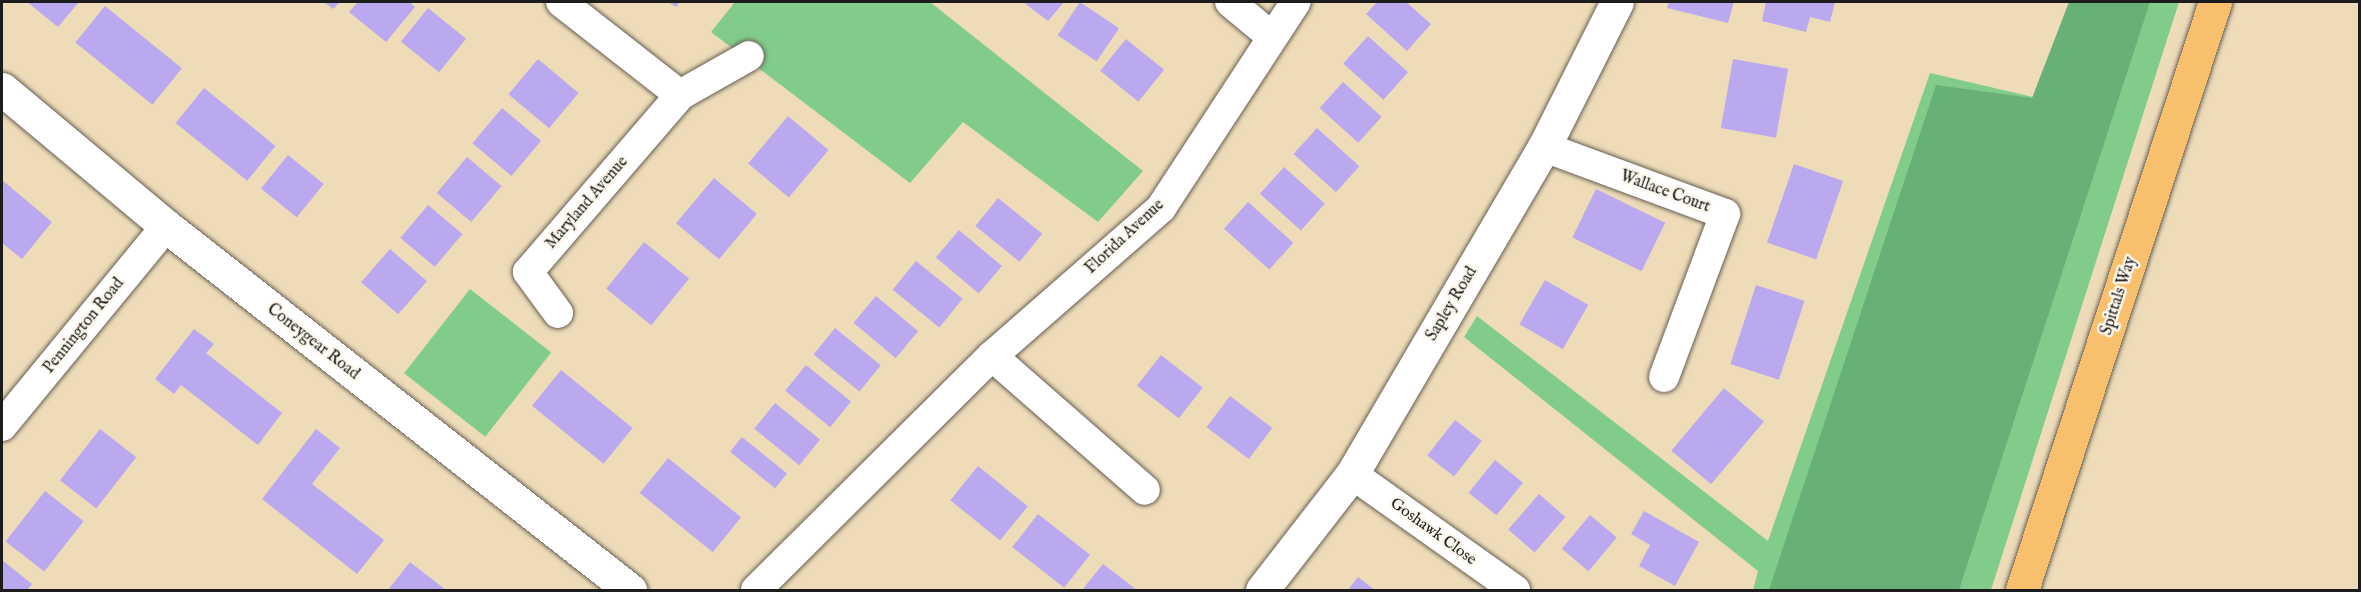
<!DOCTYPE html>
<style>
body{margin:0}
#map{position:relative;width:2361px;height:592px;overflow:hidden;background:#eedcb9;font-family:"IM FELL English",serif}
div>[style]{position:absolute}
[style*='--x']{left:calc(var(--x)*1px);top:calc(var(--y)*1px);width:calc(var(--w)*1px);rotate:calc(var(--a)*1deg)}
.green>*{inset:0;background:#81cc8a;transform-origin:0 0}
.forest>*{inset:0;background:#68b076}
.building>*{inset:0;background:#baa9ef;transform-origin:0 0}
.roads{filter:drop-shadow(0 0 2px #665f53) drop-shadow(0 0 2px #665f53)}
.minor>*{height:30px;margin:-15px;padding:0 15px;transform-origin:15px;border-radius:15px;background:#fff}
.tertiary>*{height:33px;margin:-16.5px;padding:0 16.5px;transform-origin:16.5px;border-radius:16.5px;background:#fff}
.trunk>*{height:33px;margin:-16.5px;padding:0 16.5px;transform-origin:16.5px;border-radius:16.5px;background:#f8bf6c}
span{translate:-50% -50%;white-space:nowrap;text-align:center;line-height:1.15;-webkit-text-stroke:5px #fbf7ec;paint-order:stroke}
.street-label{font-size:16px;color:#1c1c1c}
.frame{position:absolute;inset:0;border:3px solid #1c1c1c;pointer-events:none}
</style>
<div id="map">
<div class="green">
<div style="clip-path:polygon(735px 2px,930px 2px,1143px 171px,1098px 222px,963px 122px,910px 183px,711px 32px)"></div>
<div style="clip-path:polygon(2125px 2px,2179px 2px,1991px 590px,1753px 590px,1758px 571px,1464px 337px,1477px 316px,1768px 541px,1930px 73px,2089px 110px)"></div>
<div style="left:470px;top:289px;width:103px;height:107px;rotate:38deg"></div>
</div>
<div class="forest">
<div style="clip-path:polygon(2069px 2px,2150px 2px,1959px 590px,1769px 590px,1936px 85px,2032px 98px)"></div>
</div>
<div class="building">
<div style="clip-path:polygon(27px 2px,79px 2px,58px 27px)"></div>
<div style="clip-path:polygon(324px 2px,340px 2px,333px 9px)"></div>
<div style="clip-path:polygon(358px 2px,409px 2px,415px 7px,386px 42px,349px 12px)"></div>
<div style="clip-path:polygon(668px 2px,680px 2px,676px 7px)"></div>
<div style="clip-path:polygon(1023px 2px,1064px 2px,1048px 21px)"></div>
<div style="left:1080px;top:2px;width:47px;height:40px;rotate:34deg"></div>
<div style="clip-path:polygon(1377px 2px,1406px 2px,1431px 24px,1407px 51px,1366px 14px)"></div>
<div style="clip-path:polygon(1669px 2px,1734px 2px,1728px 23px,1667px 8px)"></div>
<div style="clip-path:polygon(1766px 2px,1835px 2px,1830px 22px,1810px 17px,1806px 32px,1762px 21px)"></div>
<div style="left:105px;top:6px;width:99px;height:47px;rotate:39deg"></div>
<div style="left:428px;top:8px;width:49px;height:43px;rotate:39deg"></div>
<div style="left:1368px;top:36px;width:54px;height:37px;rotate:42deg"></div>
<div style="left:1126px;top:39px;width:49px;height:41px;rotate:39deg"></div>
<div style="left:538px;top:59px;width:53px;height:46px;rotate:40deg"></div>
<div style="left:1733px;top:59px;width:56px;height:70px;rotate:10deg"></div>
<div style="left:1343px;top:82px;width:52px;height:35px;rotate:42deg"></div>
<div style="left:204px;top:88px;width:92px;height:45px;rotate:39deg"></div>
<div style="left:502px;top:108px;width:51px;height:46px;rotate:40deg"></div>
<div style="left:788px;top:116px;width:53px;height:62px;rotate:40deg"></div>
<div style="left:1317px;top:128px;width:57px;height:35px;rotate:42deg"></div>
<div style="left:288px;top:155px;width:46px;height:43px;rotate:39deg"></div>
<div style="left:467px;top:157px;width:45px;height:47px;rotate:40deg"></div>
<div style="left:1794px;top:164px;width:52px;height:83px;rotate:19deg"></div>
<div style="left:1284px;top:167px;width:55px;height:36px;rotate:42deg"></div>
<div style="left:714px;top:178px;width:56px;height:59px;rotate:40deg"></div>
<div style="clip-path:polygon(2px 180px,52px 222px,22px 259px,2px 243px)"></div>
<div style="left:1596px;top:189px;width:77px;height:54px;rotate:26deg"></div>
<div style="left:998px;top:198px;width:57px;height:36px;rotate:39deg"></div>
<div style="left:1248px;top:202px;width:61px;height:36px;rotate:42deg"></div>
<div style="left:428px;top:205px;width:45px;height:43px;rotate:40deg"></div>
<div style="left:959px;top:230px;width:56px;height:36px;rotate:40deg"></div>
<div style="left:644px;top:242px;width:58px;height:60px;rotate:39deg"></div>
<div style="left:390px;top:249px;width:49px;height:44px;rotate:41deg"></div>
<div style="left:916px;top:261px;width:60px;height:37px;rotate:39deg"></div>
<div style="left:1545px;top:280px;width:50px;height:51px;rotate:30deg"></div>
<div style="left:1756px;top:285px;width:51px;height:83px;rotate:18deg"></div>
<div style="left:876px;top:296px;width:55px;height:35px;rotate:40deg"></div>
<div style="left:835px;top:328px;width:59px;height:34px;rotate:39deg"></div>
<div style="clip-path:polygon(194px 329px,214px 344px,206px 353px,282px 413px,258px 445px,181px 385px,174px 394px,155px 379px)"></div>
<div style="left:1161px;top:355px;width:53px;height:39px;rotate:38deg"></div>
<div style="left:806px;top:365px;width:58px;height:33px;rotate:39deg"></div>
<div style="left:561px;top:370px;width:92px;height:46px;rotate:39deg"></div>
<div style="left:1724px;top:388px;width:52px;height:82px;rotate:40deg"></div>
<div style="left:1230px;top:396px;width:53px;height:39px;rotate:37deg"></div>
<div style="left:775px;top:403px;width:58px;height:33px;rotate:39deg"></div>
<div style="left:1455px;top:420px;width:34px;height:45px;rotate:38deg"></div>
<div style="left:100px;top:429px;width:46px;height:65px;rotate:38deg"></div>
<div style="clip-path:polygon(316px 429px,340px 448px,312px 484px,384px 540px,357px 574px,262px 499px)"></div>
<div style="left:742px;top:437px;width:58px;height:19px;rotate:39deg"></div>
<div style="left:668px;top:458px;width:94px;height:45px;rotate:39deg"></div>
<div style="left:1495px;top:460px;width:36px;height:42px;rotate:39deg"></div>
<div style="left:978px;top:466px;width:64px;height:44px;rotate:39deg"></div>
<div style="left:45px;top:491px;width:49px;height:64px;rotate:38deg"></div>
<div style="left:1539px;top:494px;width:35px;height:47px;rotate:41deg"></div>
<div style="clip-path:polygon(1644px 511px,1699px 542px,1675px 586px,1639px 566px,1650px 545px,1631px 534px)"></div>
<div style="left:1038px;top:514px;width:66px;height:42px;rotate:38deg"></div>
<div style="left:1590px;top:515px;width:35px;height:44px;rotate:40deg"></div>
<div style="clip-path:polygon(2px 560px,32px 584px,27px 590px,2px 590px)"></div>
<div style="clip-path:polygon(410px 562px,446px 590px,388px 590px)"></div>
<div style="clip-path:polygon(1103px 564px,1137px 590px,1082px 590px)"></div>
<div style="clip-path:polygon(1358px 577px,1375px 590px,1348px 590px)"></div>
</div>
<div class="roads">
<div class="minor">
<div style="--x:561;--y:2;--w:151;--a:38"></div>
<div style="--x:1230;--y:2;--w:53;--a:39.7"></div>
<div style="--x:1544;--y:147;--w:193;--a:20.3"></div>
<div style="--x:1725;--y:214;--w:174;--a:110.5"></div>
<div style="--x:558;--y:313;--w:51;--a:-126.2"></div>
<div style="--x:528;--y:272;--w:233;--a:-49.3"></div>
<div style="--x:680;--y:95;--w:79;--a:-29.5"></div>
<div style="--x:992;--y:356;--w:203;--a:41.2"></div>
<div style="--x:2;--y:426;--w:259;--a:-50.6"></div>
<div style="--x:1352;--y:474;--w:200;--a:35.4"></div>
<div style="--x:756;--y:590;--w:332;--a:-44.8"></div>
<div style="--x:992;--y:356;--w:225;--a:-41.2"></div>
<div style="--x:1161;--y:208;--w:246;--a:-56.8"></div>
</div>
<div class="tertiary">
<div style="--x:2;--y:89;--w:214;--a:39.9"></div>
<div style="--x:166;--y:226;--w:590;--a:38.11"></div>
<div style="--x:1262;--y:590;--w:147;--a:-52.2"></div>
<div style="--x:1352;--y:474;--w:379;--a:-59.6"></div>
<div style="--x:1544;--y:147;--w:162;--a:-63.3"></div>
</div>
<div class="trunk">
<div style="--x:2022;--y:590;--w:619;--a:-71.83"></div>
</div>
</div>
<div class="street-label">
<span style="left:1665px;top:192px;rotate:20deg">Wallace Court</span>
<span style="left:587px;top:203px;rotate:-49deg">Maryland Avenue</span>
<span style="left:1125px;top:237px;rotate:-43deg">Florida Avenue</span>
<span style="left:2119px;top:296px;rotate:-72deg">Spittals Way</span>
<span style="left:1452px;top:304px;rotate:-59deg">Sapley Road</span>
<span style="left:84px;top:326px;rotate:-51deg">Pennington Road</span>
<span style="left:313px;top:342px;rotate:38deg">Coneygear Road</span>
<span style="left:1433px;top:532px;rotate:36deg">Goshawk Close</span>
</div>
<div class="frame"></div>
</div>
